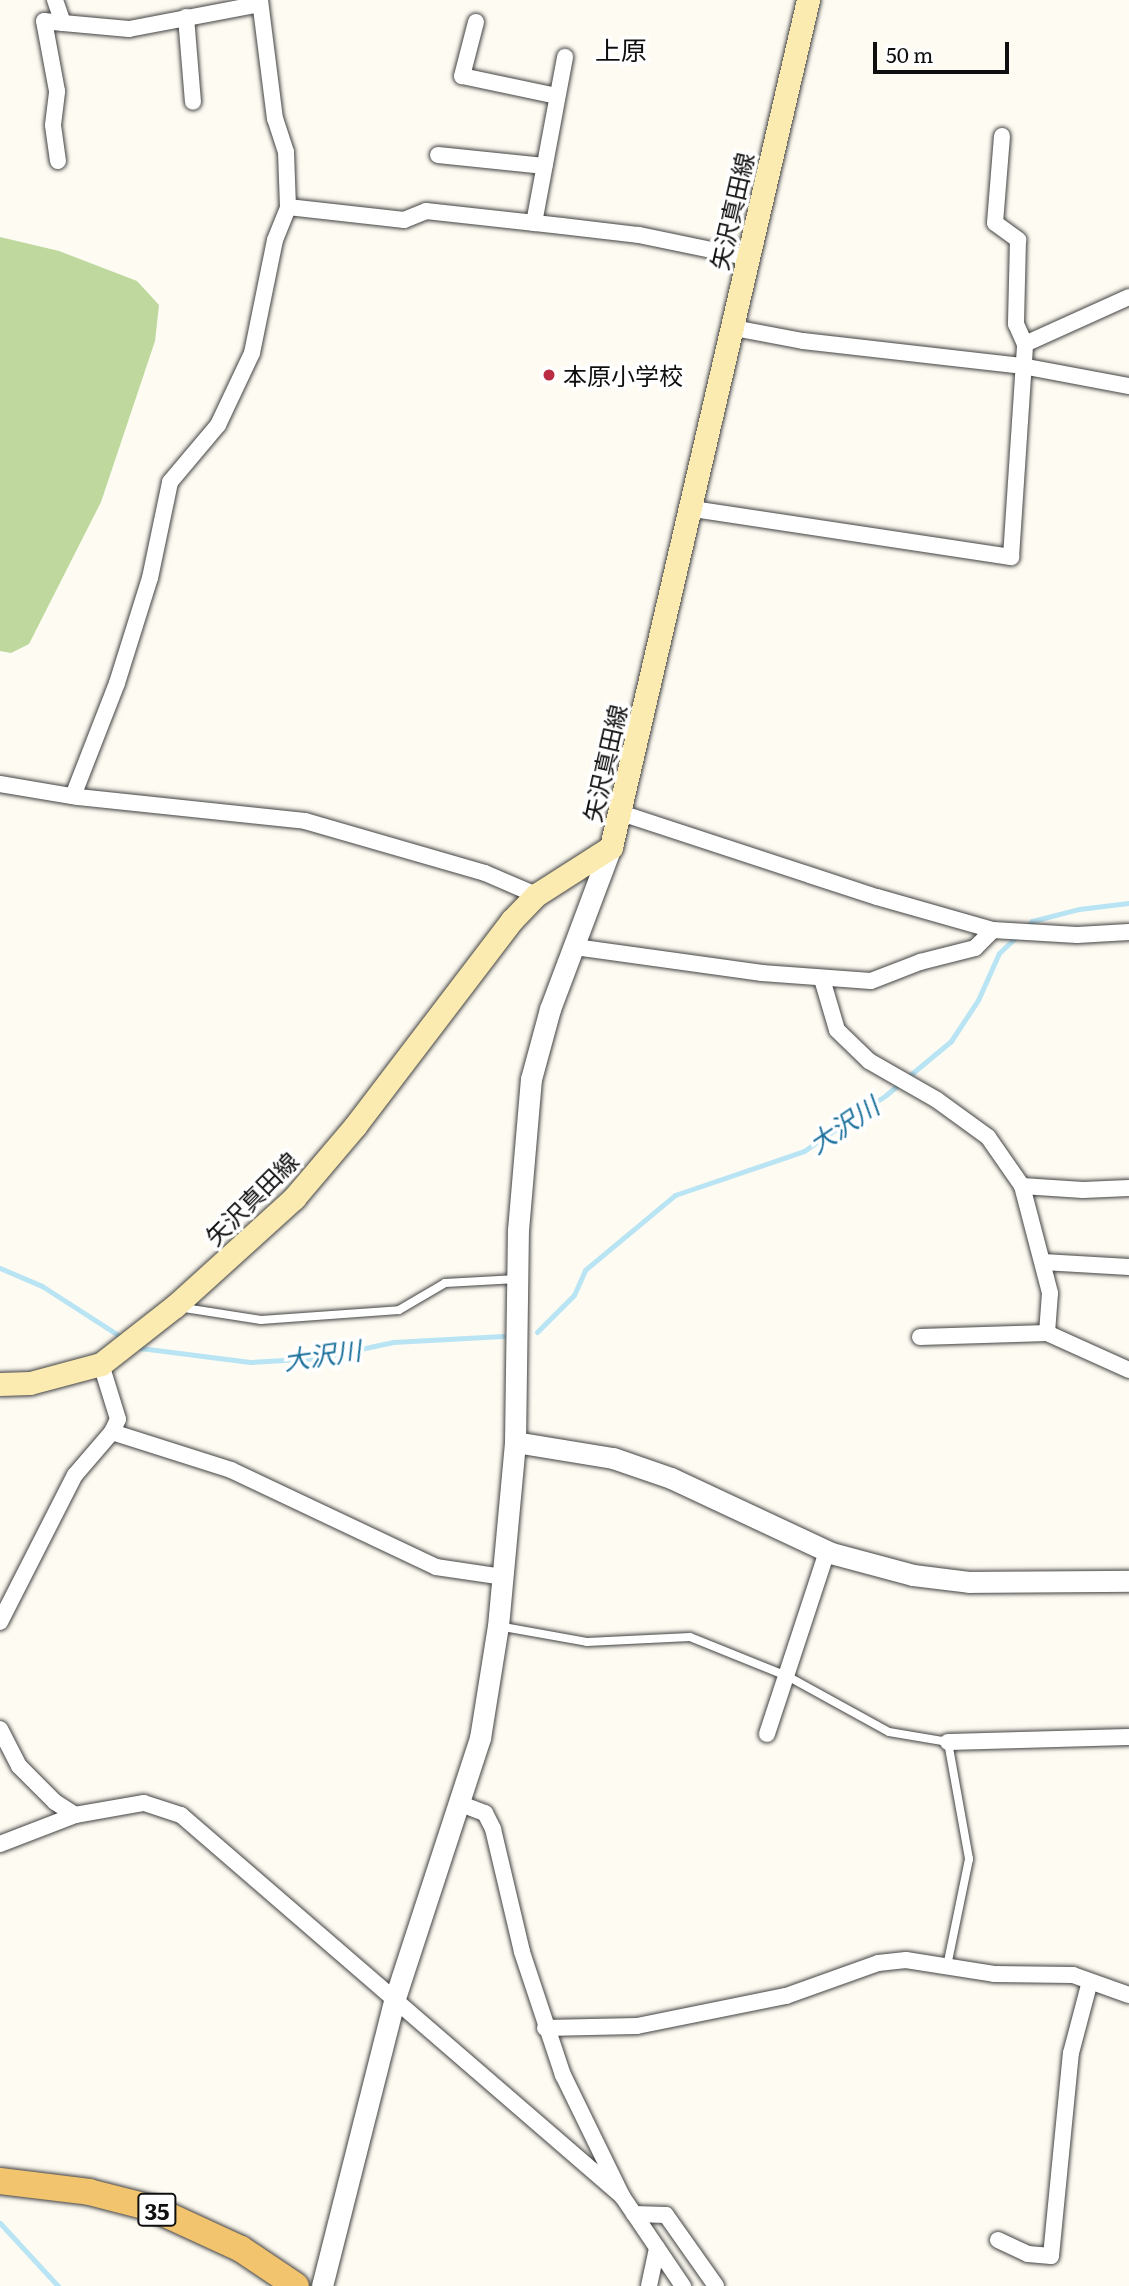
<!DOCTYPE html>
<meta charset="utf-8">
<style>
body{margin:0}
#map{position:relative;width:1129px;height:2286px;overflow:hidden;background:#fefbf2;font-family:Literata,"Noto Sans JP",serif}
div>[style]{position:absolute}
[style*='--x']{left:calc(var(--x)*1px);top:calc(var(--y)*1px);width:calc(var(--w)*1px);rotate:calc(var(--a)*1deg)}
.forest>*{inset:0;background:#bed89d}
.stream>*{height:5px;margin:-2.5px;padding:0 2.5px;transform-origin:2.5px;border-radius:2.5px;background:#b9e4f4}
.roads{filter:drop-shadow(0 0 2px #424242) drop-shadow(0 0 2px #424242)}
.service>*{height:8px;margin:-4px;padding:0 4px;transform-origin:4px;border-radius:4px;background:#fff}
.minor>*{height:16px;margin:-8px;padding:0 8px;transform-origin:8px;border-radius:8px;background:#fff}
.tertiary>*{height:21px;margin:-10.5px;padding:0 10.5px;transform-origin:10.5px;border-radius:10.5px;background:#fff}
.secondary>*{height:23px;margin:-11.5px;padding:0 11.5px;transform-origin:11.5px;border-radius:11.5px;background:#fbebb1}
.primary>*{height:26px;margin:-13px;padding:0 13px;transform-origin:13px;border-radius:13px;background:#f2c46e}
.dots>*{width:19px;height:19px;translate:-50% -50%;box-sizing:border-box;border:4px solid #fff;border-radius:50%}
span{translate:-50% -50%;white-space:nowrap;text-align:center;line-height:1.15;-webkit-text-stroke:7px #fff;paint-order:stroke}
.shield-label span{padding:2px 5px;background:#fff;border:2px solid;border-radius:5px;-webkit-text-stroke-width:0}
.shield-label{font-size:23px;color:#0f0f0f;font-weight:700}
.street-label{font-size:24px;color:#0f0f0f}
.poi-label{font-size:24px;color:#0f0f0f}
.left{translate:0 -50%;text-align:left}
.neighbourhood-label{font-size:26px;color:#0f0f0f}
.water-label{font-size:26px;color:#1d729d;font-style:italic}
.scale{position:absolute;left:873px;top:42px;width:136px;height:32px;box-sizing:border-box;border:4px solid #0f0f0f;border-top:0;padding-left:9px;font-size:21px;line-height:24px;white-space:nowrap;color:#0f0f0f;-webkit-text-stroke:5px #fff;paint-order:stroke}
</style>
<div id="map">
<div class="forest">
<div style="clip-path:polygon(0 237px,59px 251px,137px 281px,159px 305px,155px 341px,101px 502px,29px 644px,11px 653px,0 651px)"></div>
</div>
<div class="stream">
<div style="--x:1025;--y:928;--w:10;--a:-45"></div>
<div style="--x:1032;--y:921;--w:49;--a:-14.3"></div>
<div style="--x:1079;--y:909;--w:50;--a:-6.8"></div>
<div style="--x:0;--y:1268;--w:46;--a:23.2"></div>
<div style="--x:42;--y:1286;--w:94;--a:32.8"></div>
<div style="--x:537;--y:1332;--w:52;--a:-45"></div>
<div style="--x:574;--y:1295;--w:27;--a:-66"></div>
<div style="--x:585;--y:1270;--w:117;--a:-39.8"></div>
<div style="--x:675;--y:1195;--w:136;--a:-18.8"></div>
<div style="--x:804;--y:1151;--w:99;--a:-34.3"></div>
<div style="--x:886;--y:1095;--w:85;--a:-39.7"></div>
<div style="--x:951;--y:1041;--w:49;--a:-56.6"></div>
<div style="--x:978;--y:1000;--w:51;--a:-65.9"></div>
<div style="--x:999;--y:953;--w:26;--a:-43"></div>
<div style="--x:140;--y:1348;--w:111;--a:7.3"></div>
<div style="--x:250;--y:1362;--w:68;--a:-3.4"></div>
<div style="--x:318;--y:1358;--w:77;--a:-12"></div>
<div style="--x:393;--y:1342;--w:110;--a:-3.1"></div>
<div style="--x:0;--y:2223;--w:86;--a:47.4"></div>
</div>
<div class="roads">
<div class="service">
<div style="--x:178;--y:1307;--w:84;--a:8.9"></div>
<div style="--x:261;--y:1320;--w:138;--a:-4.1"></div>
<div style="--x:399;--y:1310;--w:53;--a:-30.4"></div>
<div style="--x:445;--y:1283;--w:72;--a:-3.2"></div>
<div style="--x:498;--y:1626;--w:90;--a:10.2"></div>
<div style="--x:587;--y:1642;--w:103;--a:-2.8"></div>
<div style="--x:690;--y:1637;--w:107;--a:22"></div>
<div style="--x:789;--y:1677;--w:114;--a:28.8"></div>
<div style="--x:889;--y:1732;--w:60;--a:9.6"></div>
<div style="--x:948;--y:1742;--w:119;--a:79.8"></div>
<div style="--x:969;--y:1859;--w:109;--a:101.6"></div>
</div>
<div class="minor">
<div style="--x:55;--y:0;--w:24;--a:71"></div>
<div style="--x:63;--y:23;--w:66;--a:5.2"></div>
<div style="--x:129;--y:29;--w:133;--a:-10.8"></div>
<div style="--x:186;--y:17;--w:85;--a:85.3"></div>
<div style="--x:476;--y:22;--w:56;--a:104.5"></div>
<div style="--x:462;--y:76;--w:97;--a:11.9"></div>
<div style="--x:1002;--y:136;--w:87;--a:94.6"></div>
<div style="--x:995;--y:223;--w:29;--a:36"></div>
<div style="--x:1018;--y:240;--w:84;--a:91.4"></div>
<div style="--x:1016;--y:324;--w:22;--a:66"></div>
<div style="--x:438;--y:155;--w:107;--a:5.9"></div>
<div style="--x:58;--y:161;--w:36;--a:-98"></div>
<div style="--x:53;--y:125;--w:34;--a:-83"></div>
<div style="--x:57;--y:91;--w:71;--a:-100.5"></div>
<div style="--x:44;--y:21;--w:19;--a:6"></div>
<div style="--x:288;--y:207;--w:117;--a:6.4"></div>
<div style="--x:404;--y:220;--w:24;--a:-22"></div>
<div style="--x:426;--y:211;--w:137;--a:6.3"></div>
<div style="--x:562;--y:226;--w:78;--a:6.7"></div>
<div style="--x:639;--y:235;--w:108;--a:11.7"></div>
<div style="--x:534;--y:223;--w:169;--a:-79.4"></div>
<div style="--x:734;--y:328;--w:70;--a:10.7"></div>
<div style="--x:803;--y:341;--w:220;--a:6.5"></div>
<div style="--x:1022;--y:366;--w:109;--a:10.6"></div>
<div style="--x:687;--y:508;--w:328;--a:8.6"></div>
<div style="--x:1011;--y:557;--w:213;--a:-86.2"></div>
<div style="--x:1025;--y:344;--w:114;--a:-24.3"></div>
<div style="--x:0;--y:784;--w:79;--a:9.5"></div>
<div style="--x:78;--y:797;--w:228;--a:6"></div>
<div style="--x:305;--y:821;--w:187;--a:16.1"></div>
<div style="--x:485;--y:873;--w:56;--a:23.3"></div>
<div style="--x:73;--y:796;--w:121;--a:-68.7"></div>
<div style="--x:117;--y:683;--w:110;--a:-72.6"></div>
<div style="--x:150;--y:578;--w:98;--a:-78.2"></div>
<div style="--x:170;--y:482;--w:75;--a:-49.9"></div>
<div style="--x:218;--y:425;--w:80;--a:-64.7"></div>
<div style="--x:252;--y:353;--w:115;--a:-78.5"></div>
<div style="--x:275;--y:240;--w:35;--a:-68"></div>
<div style="--x:288;--y:207;--w:55;--a:-92.1"></div>
<div style="--x:286;--y:152;--w:35;--a:-108"></div>
<div style="--x:275;--y:119;--w:120;--a:-97.2"></div>
<div style="--x:621;--y:813;--w:269;--a:18.2"></div>
<div style="--x:877;--y:897;--w:121;--a:15.9"></div>
<div style="--x:993;--y:930;--w:84;--a:3.4"></div>
<div style="--x:1077;--y:935;--w:52;--a:-3.3"></div>
<div style="--x:575;--y:947;--w:189;--a:7.9"></div>
<div style="--x:762;--y:973;--w:109;--a:4.2"></div>
<div style="--x:871;--y:981;--w:53;--a:-21.2"></div>
<div style="--x:920;--y:962;--w:57;--a:-14.3"></div>
<div style="--x:975;--y:948;--w:25;--a:-45"></div>
<div style="--x:822;--y:979;--w:53;--a:73.6"></div>
<div style="--x:837;--y:1030;--w:45;--a:44.1"></div>
<div style="--x:869;--y:1061;--w:78;--a:29.8"></div>
<div style="--x:937;--y:1100;--w:63;--a:36"></div>
<div style="--x:988;--y:1137;--w:60;--a:55.2"></div>
<div style="--x:1022;--y:1186;--w:111;--a:75.3"></div>
<div style="--x:1050;--y:1293;--w:40;--a:94.3"></div>
<div style="--x:1022;--y:1186;--w:61;--a:3.8"></div>
<div style="--x:1083;--y:1190;--w:46;--a:-2.5"></div>
<div style="--x:1043;--y:1262;--w:86;--a:3.3"></div>
<div style="--x:920;--y:1337;--w:127;--a:-1.8"></div>
<div style="--x:1047;--y:1333;--w:90;--a:24.3"></div>
<div style="--x:112;--y:1432;--w:125;--a:17.7"></div>
<div style="--x:231;--y:1470;--w:227;--a:25.3"></div>
<div style="--x:436;--y:1567;--w:69;--a:8.4"></div>
<div style="--x:0;--y:1622;--w:165;--a:-63"></div>
<div style="--x:75;--y:1475;--w:57;--a:-49.3"></div>
<div style="--x:112;--y:1432;--w:14;--a:-65"></div>
<div style="--x:118;--y:1419;--w:58;--a:-107.2"></div>
<div style="--x:0;--y:1729;--w:42;--a:62.8"></div>
<div style="--x:19;--y:1766;--w:51;--a:45"></div>
<div style="--x:55;--y:1802;--w:24;--a:33"></div>
<div style="--x:767;--y:1734;--w:193;--a:-71.8"></div>
<div style="--x:948;--y:1742;--w:181;--a:-1.6"></div>
<div style="--x:461;--y:1804;--w:26;--a:21"></div>
<div style="--x:485;--y:1813;--w:18;--a:63"></div>
<div style="--x:493;--y:1829;--w:126;--a:76.7"></div>
<div style="--x:522;--y:1952;--w:130;--a:71.6"></div>
<div style="--x:563;--y:2075;--w:135;--a:64"></div>
<div style="--x:622;--y:2196;--w:109;--a:55.9"></div>
<div style="--x:0;--y:1844;--w:80;--a:-21.1"></div>
<div style="--x:75;--y:1815;--w:70;--a:-9.9"></div>
<div style="--x:144;--y:1803;--w:39;--a:18"></div>
<div style="--x:181;--y:1815;--w:583;--a:40.83"></div>
<div style="--x:545;--y:2028;--w:92;--a:-1.2"></div>
<div style="--x:637;--y:2026;--w:152;--a:-11.4"></div>
<div style="--x:786;--y:1996;--w:98;--a:-19.7"></div>
<div style="--x:878;--y:1963;--w:28;--a:-6"></div>
<div style="--x:906;--y:1960;--w:89;--a:9"></div>
<div style="--x:994;--y:1974;--w:79;--a:0.7"></div>
<div style="--x:1073;--y:1975;--w:59;--a:19.7"></div>
<div style="--x:634;--y:2214;--w:32;--a:2"></div>
<div style="--x:666;--y:2215;--w:87;--a:54.8"></div>
<div style="--x:998;--y:2240;--w:33;--a:25"></div>
<div style="--x:1028;--y:2254;--w:23;--a:5"></div>
<div style="--x:1051;--y:2256;--w:204;--a:-84.4"></div>
<div style="--x:1071;--y:2053;--w:74;--a:-75.2"></div>
<div style="--x:649;--y:2286;--w:39;--a:-78"></div>
</div>
<div class="tertiary">
<div style="--x:515;--y:1442;--w:99;--a:9.3"></div>
<div style="--x:613;--y:1458;--w:61;--a:19"></div>
<div style="--x:671;--y:1478;--w:177;--a:25.1"></div>
<div style="--x:831;--y:1553;--w:85;--a:15"></div>
<div style="--x:913;--y:1575;--w:56;--a:7.1"></div>
<div style="--x:969;--y:1582;--w:160;--a:-0.4"></div>
<div style="--x:322;--y:2286;--w:297;--a:-75.8"></div>
<div style="--x:395;--y:1998;--w:274;--a:-71.9"></div>
<div style="--x:480;--y:1738;--w:113;--a:-80.9"></div>
<div style="--x:498;--y:1626;--w:185;--a:-84.7"></div>
<div style="--x:515;--y:1442;--w:212;--a:-89.2"></div>
<div style="--x:518;--y:1230;--w:152;--a:-85.1"></div>
<div style="--x:531;--y:1079;--w:73;--a:-74.8"></div>
<div style="--x:550;--y:1009;--w:173;--a:-69.4"></div>
</div>
<div class="secondary">
<div style="--x:0;--y:1384;--w:30;--a:-2"></div>
<div style="--x:30;--y:1383;--w:73;--a:-15"></div>
<div style="--x:101;--y:1364;--w:94;--a:-38.1"></div>
<div style="--x:175;--y:1306;--w:161;--a:-42.2"></div>
<div style="--x:294;--y:1198;--w:94;--a:-49.7"></div>
<div style="--x:355;--y:1126;--w:259;--a:-52.7"></div>
<div style="--x:512;--y:920;--w:35;--a:-46"></div>
<div style="--x:536;--y:895;--w:89;--a:-32.6"></div>
<div style="--x:611;--y:847;--w:870;--a:-76.91"></div>
</div>
<div class="primary">
<div style="--x:0;--y:2181;--w:90;--a:7"></div>
<div style="--x:89;--y:2192;--w:65;--a:14.3"></div>
<div style="--x:152;--y:2208;--w:98;--a:24.7"></div>
<div style="--x:241;--y:2249;--w:66;--a:33.9"></div>
</div>
</div>
<div class="dots">
<div style="left:549px;top:375px;background:#ba2c42"></div>
</div>
<div class="shield-label">
<span style="left:157px;top:2210px">35</span>
</div>
<div class="street-label">
<span style="left:731px;top:211px;rotate:-77deg">矢沢真田線</span>
<span style="left:604px;top:763px;rotate:-77deg">矢沢真田線</span>
<span style="left:251px;top:1198px;rotate:-45deg">矢沢真田線</span>
</div>
<div class="poi-label">
<span class="left" style="left:563px;top:375px">本原小学校</span>
</div>
<div class="neighbourhood-label">
<span style="left:621px;top:49px">上原</span>
</div>
<div class="water-label">
<span style="left:843px;top:1124px;rotate:-34deg">大沢川</span>
<span style="left:322px;top:1354px;rotate:-8deg">大沢川</span>
</div>
<div class="scale">50 m</div>
</div>
